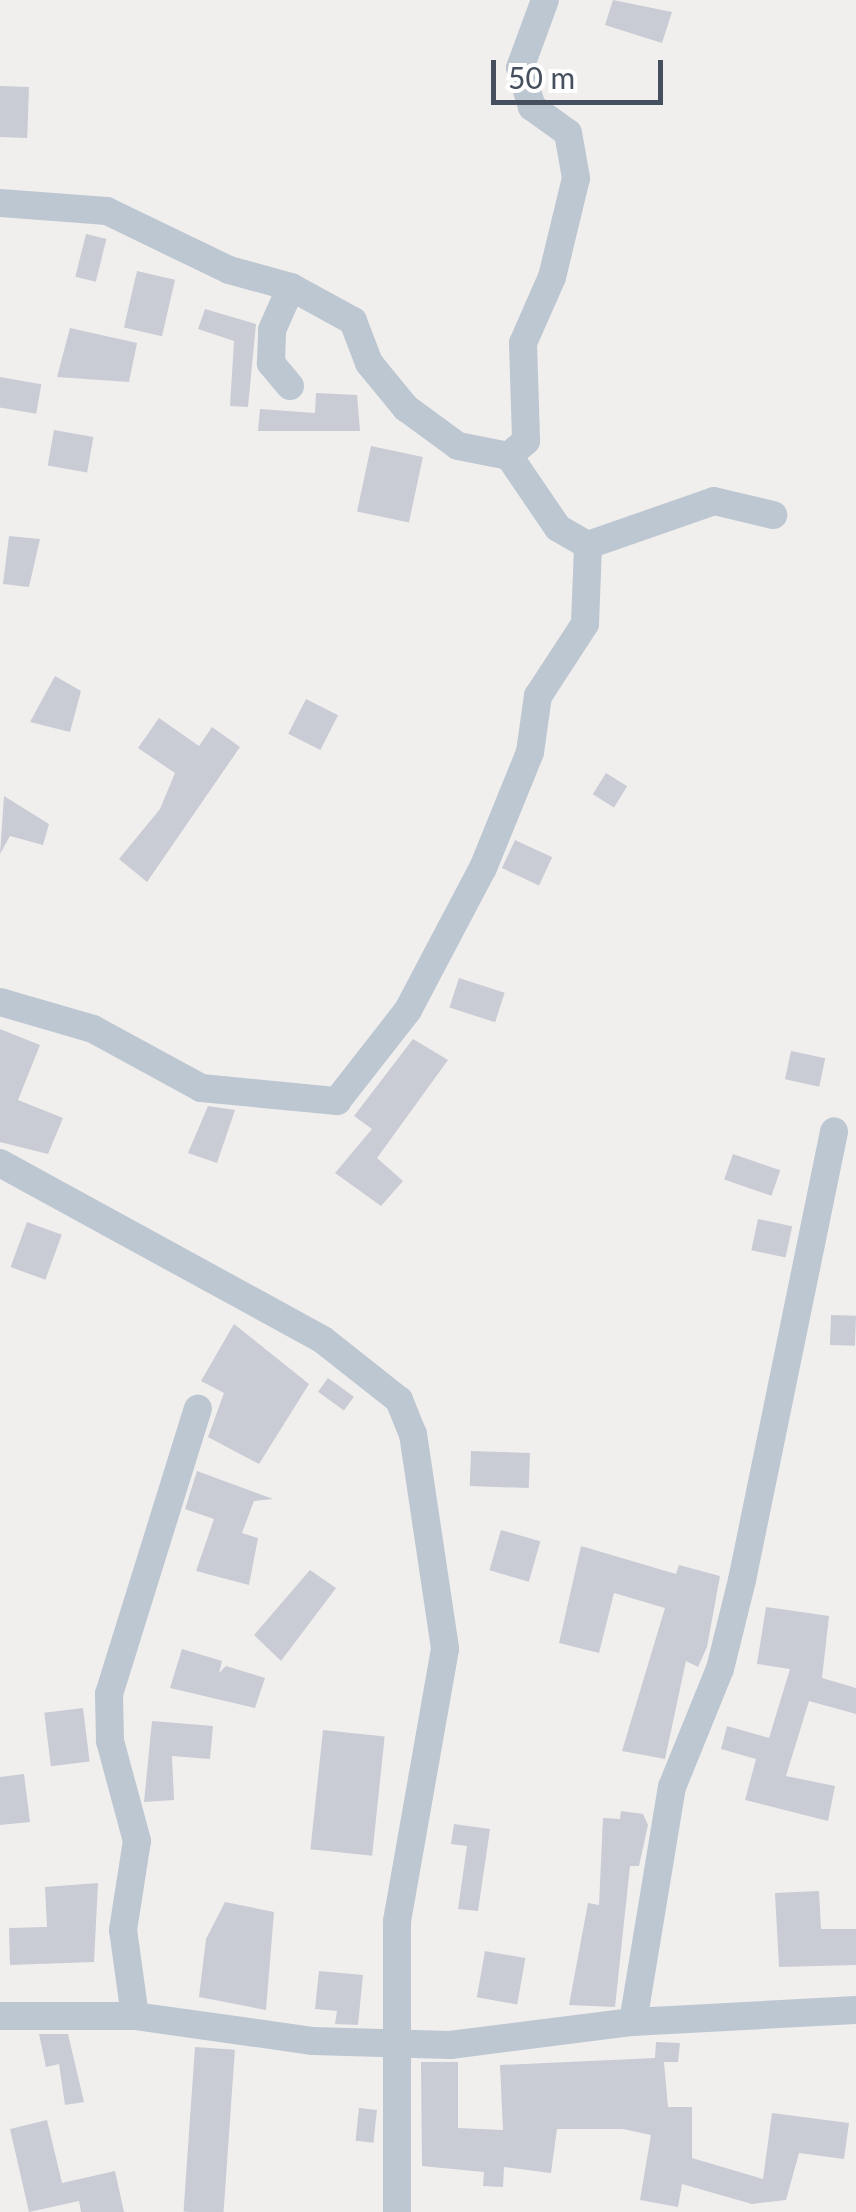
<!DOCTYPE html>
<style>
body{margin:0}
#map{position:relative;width:856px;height:2212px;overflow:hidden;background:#f1eeee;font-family:Lato,sans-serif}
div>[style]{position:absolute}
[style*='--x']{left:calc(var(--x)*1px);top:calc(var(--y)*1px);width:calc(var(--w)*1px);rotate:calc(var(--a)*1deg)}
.building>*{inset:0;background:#c9ccd4;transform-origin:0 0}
.street>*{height:28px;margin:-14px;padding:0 14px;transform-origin:14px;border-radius:14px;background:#bdc7d1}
span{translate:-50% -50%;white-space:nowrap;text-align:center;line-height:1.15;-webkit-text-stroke:9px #fff;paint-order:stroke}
.scale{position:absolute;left:491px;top:60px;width:172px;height:45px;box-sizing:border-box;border:5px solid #454f5d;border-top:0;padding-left:12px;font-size:30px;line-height:35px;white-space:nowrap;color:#454f5d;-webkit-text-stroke:8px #fff;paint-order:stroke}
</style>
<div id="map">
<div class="building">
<div style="clip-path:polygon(613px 0,672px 12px,662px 43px,605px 25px)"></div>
<div style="left:0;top:86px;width:29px;height:51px;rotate:2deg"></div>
<div style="left:86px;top:234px;width:21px;height:44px;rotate:14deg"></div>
<div style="left:137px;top:271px;width:39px;height:58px;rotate:13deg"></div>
<div style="clip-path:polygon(205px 309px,256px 324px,248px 407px,230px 406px,234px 341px,198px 329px)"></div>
<div style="clip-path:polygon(70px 328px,137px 343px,129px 382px,57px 377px)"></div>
<div style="left:0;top:377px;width:42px;height:30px;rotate:10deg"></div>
<div style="clip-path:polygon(316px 393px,357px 395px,360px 431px,258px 431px,260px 409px,315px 413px)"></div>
<div style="left:54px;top:430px;width:40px;height:36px;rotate:10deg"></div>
<div style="left:371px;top:446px;width:53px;height:67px;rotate:12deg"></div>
<div style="clip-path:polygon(9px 536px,40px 539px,29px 587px,3px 584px)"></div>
<div style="clip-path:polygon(55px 676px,81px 691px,70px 732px,30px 722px)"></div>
<div style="left:306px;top:699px;width:36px;height:39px;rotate:27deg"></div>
<div style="clip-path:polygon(159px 718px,199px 746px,212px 727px,240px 747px,147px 882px,119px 859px,160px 809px,175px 773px,138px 748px)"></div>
<div style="left:606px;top:773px;width:25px;height:25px;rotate:32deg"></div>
<div style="clip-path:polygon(4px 796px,49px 824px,43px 845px,10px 836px,0 854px)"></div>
<div style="left:515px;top:840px;width:41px;height:31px;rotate:25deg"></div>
<div style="left:459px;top:978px;width:48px;height:31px;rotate:18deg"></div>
<div style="clip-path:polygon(0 1029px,40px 1045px,18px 1100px,63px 1118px,48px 1154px,0 1142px)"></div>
<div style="clip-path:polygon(413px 1039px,448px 1060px,377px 1158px,403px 1181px,381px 1206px,335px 1173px,372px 1129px,354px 1116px)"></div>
<div style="left:791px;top:1051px;width:35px;height:29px;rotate:12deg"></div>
<div style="clip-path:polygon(208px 1106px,235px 1110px,217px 1163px,188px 1153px)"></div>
<div style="left:733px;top:1154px;width:50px;height:27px;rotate:19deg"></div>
<div style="left:758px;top:1219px;width:35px;height:32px;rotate:12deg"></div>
<div style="left:27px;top:1222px;width:37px;height:48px;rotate:20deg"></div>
<div style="left:831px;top:1315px;width:25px;height:30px;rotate:2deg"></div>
<div style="clip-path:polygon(234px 1324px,309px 1384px,259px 1464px,208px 1437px,224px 1393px,201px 1381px)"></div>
<div style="left:328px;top:1378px;width:32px;height:17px;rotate:36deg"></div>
<div style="left:471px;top:1451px;width:59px;height:35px;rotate:2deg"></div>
<div style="clip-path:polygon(197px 1471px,273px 1499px,254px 1501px,242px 1533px,258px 1538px,249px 1585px,196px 1571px,214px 1519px,185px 1509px)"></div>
<div style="left:501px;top:1530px;width:41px;height:42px;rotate:16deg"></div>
<div style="clip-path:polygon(581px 1546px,676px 1574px,679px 1565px,720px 1576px,707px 1647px,698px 1667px,686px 1661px,665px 1759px,622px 1751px,665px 1608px,614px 1593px,599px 1653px,559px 1643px)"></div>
<div style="clip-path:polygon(310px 1570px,336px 1588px,281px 1661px,254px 1635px)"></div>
<div style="clip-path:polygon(766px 1607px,829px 1616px,822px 1678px,856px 1688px,856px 1714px,809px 1701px,786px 1776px,835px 1786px,828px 1821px,745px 1800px,756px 1759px,721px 1749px,727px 1726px,769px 1738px,790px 1669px,757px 1664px)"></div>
<div style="clip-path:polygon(182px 1649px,222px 1661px,219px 1673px,226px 1666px,265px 1678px,255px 1708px,170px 1688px)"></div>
<div style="left:83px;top:1708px;width:54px;height:39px;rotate:83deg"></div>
<div style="clip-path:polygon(152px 1721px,213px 1726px,210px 1759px,172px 1756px,174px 1800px,144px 1802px)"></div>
<div style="left:323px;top:1730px;width:62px;height:120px;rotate:6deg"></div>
<div style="clip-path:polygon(24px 1774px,30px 1822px,0 1825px,0 1777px)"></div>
<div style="clip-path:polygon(621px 1811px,643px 1814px,648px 1825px,639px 1866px,630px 1866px,615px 2007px,569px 2005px,588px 1903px,599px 1905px,603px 1818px,620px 1819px)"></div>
<div style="clip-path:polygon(454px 1824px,490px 1829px,478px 1911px,458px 1909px,467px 1846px,451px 1844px)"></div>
<div style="clip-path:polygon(98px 1883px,94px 1962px,10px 1965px,9px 1928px,47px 1927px,45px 1887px)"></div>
<div style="clip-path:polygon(819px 1891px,821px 1929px,856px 1929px,856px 1965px,779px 1967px,775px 1893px)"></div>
<div style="clip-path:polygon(225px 1902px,274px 1912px,266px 2010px,199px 1997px,206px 1939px)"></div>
<div style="left:485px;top:1951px;width:41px;height:47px;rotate:10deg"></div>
<div style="clip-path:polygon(319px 1971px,363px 1975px,358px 2025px,335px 2024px,337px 2011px,315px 2009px)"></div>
<div style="clip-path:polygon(39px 2034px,68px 2034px,84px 2102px,65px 2105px,59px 2064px,46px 2067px)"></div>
<div style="clip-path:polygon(656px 2042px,680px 2043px,678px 2062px,664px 2062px,668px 2107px,692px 2107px,692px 2158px,763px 2179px,772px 2113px,849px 2123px,844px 2159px,799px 2153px,786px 2200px,752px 2204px,682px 2184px,678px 2207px,640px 2200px,651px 2135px,623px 2129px,557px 2129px,551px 2173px,504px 2167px,503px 2187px,483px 2186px,484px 2172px,422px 2166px,421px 2062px,458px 2062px,458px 2128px,503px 2130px,500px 2065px,655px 2058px)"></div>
<div style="left:195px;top:2047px;width:40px;height:165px;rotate:4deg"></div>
<div style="left:359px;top:2108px;width:18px;height:33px;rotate:6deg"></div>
<div style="clip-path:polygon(47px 2120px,62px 2183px,115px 2171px,124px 2212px,81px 2212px,79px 2201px,29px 2212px,10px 2129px)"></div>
</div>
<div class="street">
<div style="--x:545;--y:0;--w:72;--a:110.2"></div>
<div style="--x:520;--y:68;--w:41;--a:72.9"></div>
<div style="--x:532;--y:107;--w:44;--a:35.8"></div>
<div style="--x:568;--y:133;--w:46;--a:79.9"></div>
<div style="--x:576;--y:178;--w:102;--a:103.6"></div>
<div style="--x:552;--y:277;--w:72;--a:113.7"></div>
<div style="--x:523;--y:343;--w:98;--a:88.2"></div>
<div style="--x:526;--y:441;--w:23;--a:139"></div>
<div style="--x:509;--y:456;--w:87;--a:55.8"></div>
<div style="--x:558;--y:528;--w:34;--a:30"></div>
<div style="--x:588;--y:545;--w:133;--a:-19.2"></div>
<div style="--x:714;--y:501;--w:61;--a:13.3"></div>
<div style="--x:0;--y:203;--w:107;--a:4.3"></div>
<div style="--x:107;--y:211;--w:136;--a:25.8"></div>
<div style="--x:229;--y:270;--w:64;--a:15.3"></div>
<div style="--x:291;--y:287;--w:71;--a:28.7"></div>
<div style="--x:353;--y:321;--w:45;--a:69.1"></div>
<div style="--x:369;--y:363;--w:58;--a:50.6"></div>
<div style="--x:406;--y:408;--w:64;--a:36.2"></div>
<div style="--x:458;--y:446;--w:52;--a:11.1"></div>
<div style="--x:290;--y:386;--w:30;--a:-130"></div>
<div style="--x:271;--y:363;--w:33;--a:-88"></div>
<div style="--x:272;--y:330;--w:47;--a:-66.2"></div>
<div style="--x:0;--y:1002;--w:97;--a:16.2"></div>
<div style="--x:93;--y:1029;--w:123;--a:28.6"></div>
<div style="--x:201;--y:1088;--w:137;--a:5.5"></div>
<div style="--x:337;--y:1101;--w:115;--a:-52"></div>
<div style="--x:408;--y:1010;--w:161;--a:-62.2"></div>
<div style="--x:483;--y:868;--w:125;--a:-67.9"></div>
<div style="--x:530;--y:752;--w:57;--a:-81.9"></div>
<div style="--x:538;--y:696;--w:86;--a:-56.9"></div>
<div style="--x:585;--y:624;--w:79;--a:-87.8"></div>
<div style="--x:0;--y:1163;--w:368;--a:28.7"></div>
<div style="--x:323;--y:1340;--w:97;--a:38.3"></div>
<div style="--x:399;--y:1400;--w:37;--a:68"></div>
<div style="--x:413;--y:1434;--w:217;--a:81.5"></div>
<div style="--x:445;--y:1649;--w:277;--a:100"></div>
<div style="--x:397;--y:1922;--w:290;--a:90"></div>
<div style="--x:0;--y:2016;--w:135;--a:0"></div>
<div style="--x:135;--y:2016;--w:180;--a:8"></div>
<div style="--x:313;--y:2041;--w:137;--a:1.7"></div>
<div style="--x:450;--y:2045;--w:184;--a:-7.2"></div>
<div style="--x:633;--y:2022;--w:223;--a:-3.1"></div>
<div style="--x:135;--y:2016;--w:87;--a:-97.9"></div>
<div style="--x:123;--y:1930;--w:90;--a:-81.1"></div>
<div style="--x:137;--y:1841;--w:104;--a:-105.1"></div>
<div style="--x:110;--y:1741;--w:47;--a:-91.2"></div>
<div style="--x:109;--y:1694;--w:299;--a:-72.7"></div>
<div style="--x:633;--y:2022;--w:238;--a:-80.6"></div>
<div style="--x:672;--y:1787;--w:127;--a:-67.9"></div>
<div style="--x:720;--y:1669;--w:92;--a:-76.1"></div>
<div style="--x:742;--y:1580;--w:458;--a:-78.4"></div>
</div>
<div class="scale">50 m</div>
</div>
